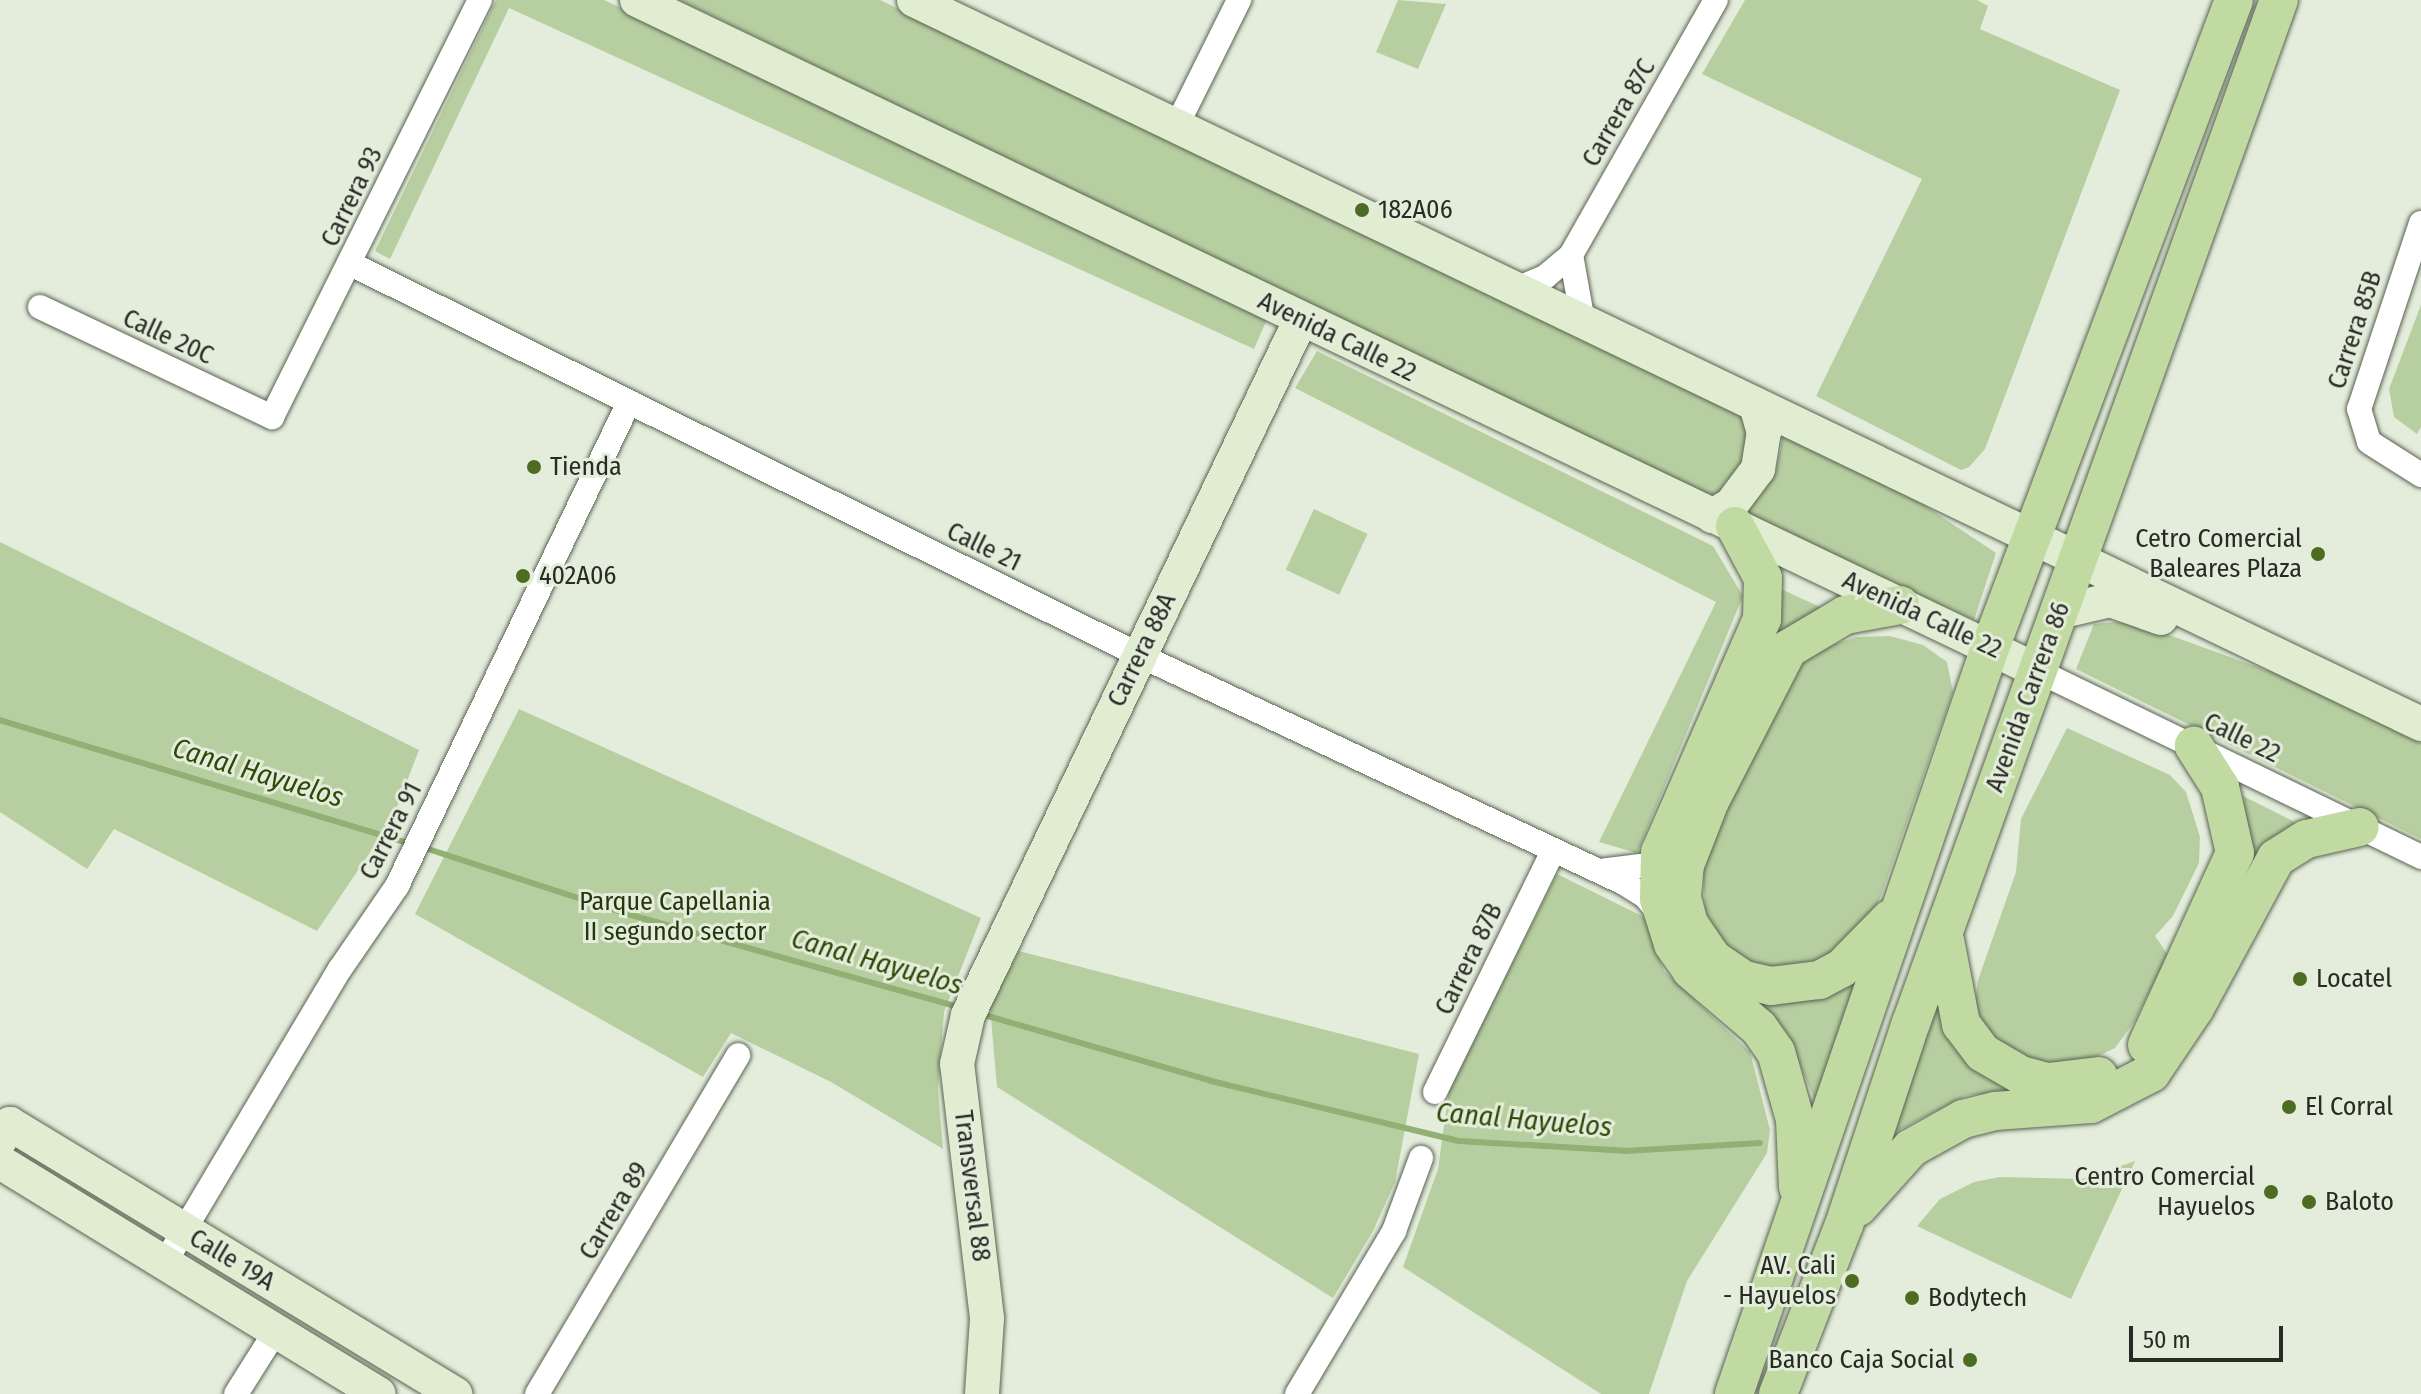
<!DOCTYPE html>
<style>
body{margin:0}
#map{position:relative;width:2421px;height:1394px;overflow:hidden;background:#e4eddb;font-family:"Fira Sans Condensed",sans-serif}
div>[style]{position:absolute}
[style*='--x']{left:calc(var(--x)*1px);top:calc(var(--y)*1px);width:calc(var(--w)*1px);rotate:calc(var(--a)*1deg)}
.green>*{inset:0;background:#b7cfa0;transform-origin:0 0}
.stream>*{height:6px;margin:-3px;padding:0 3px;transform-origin:3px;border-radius:3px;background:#92af74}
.roads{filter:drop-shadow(0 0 2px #5a6253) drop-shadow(0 0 2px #5a6253)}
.street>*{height:24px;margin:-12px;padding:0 12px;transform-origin:12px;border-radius:12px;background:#fff}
.secondary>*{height:34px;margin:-17px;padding:0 17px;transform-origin:17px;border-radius:17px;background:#e0edd0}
.primary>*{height:38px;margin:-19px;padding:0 19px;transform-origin:19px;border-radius:19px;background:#c0daa1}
.dots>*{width:22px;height:22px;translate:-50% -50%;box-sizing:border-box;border:4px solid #e4eddb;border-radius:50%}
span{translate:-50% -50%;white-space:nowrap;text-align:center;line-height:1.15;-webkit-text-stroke:6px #e4eddb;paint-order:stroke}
.street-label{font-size:26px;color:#272b24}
.poi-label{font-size:26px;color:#272b24}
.left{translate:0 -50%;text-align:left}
.right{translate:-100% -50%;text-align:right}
.park-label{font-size:26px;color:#24370b}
.water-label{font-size:28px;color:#2e4805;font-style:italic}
.scale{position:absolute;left:2129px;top:1326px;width:154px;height:36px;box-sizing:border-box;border:4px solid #272b24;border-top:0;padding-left:10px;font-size:24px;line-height:28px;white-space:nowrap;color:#272b24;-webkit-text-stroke:6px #e4eddb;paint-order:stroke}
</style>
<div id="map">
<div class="green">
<div style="clip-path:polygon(496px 0,604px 0,1268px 317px,1254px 349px,509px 8px,390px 259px,375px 251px)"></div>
<div style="clip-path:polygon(679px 0,880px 0,1747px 417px,1745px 459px,1718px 501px)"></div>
<div style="clip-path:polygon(1398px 0,1446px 4px,1418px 69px,1376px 52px)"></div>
<div style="clip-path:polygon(1745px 0,1977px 0,1988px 6px,1980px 29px,2120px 90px,1985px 449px,1969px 467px,1961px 470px,1816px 396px,1922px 179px,1702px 74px)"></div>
<div style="clip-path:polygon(2421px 305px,2421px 427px,2417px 434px,2394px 417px,2389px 389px)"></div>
<div style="clip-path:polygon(1317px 351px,1713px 546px,1743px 596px,1637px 853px,1599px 842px,1716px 602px,1295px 388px)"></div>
<div style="clip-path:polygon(1784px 431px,1915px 499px,1996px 553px,1974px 620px,1740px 512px,1776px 471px)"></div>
<div style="left:1314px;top:509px;width:59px;height:67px;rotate:25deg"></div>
<div style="clip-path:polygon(0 542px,419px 750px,392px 820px,317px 931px,114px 829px,87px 869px,0 812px)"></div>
<div style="clip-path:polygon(1775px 586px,1822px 608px,1761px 660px)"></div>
<div style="clip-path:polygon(2117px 622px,2147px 627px,2277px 674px,2421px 743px,2421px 839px,2076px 669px,2094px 624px)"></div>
<div style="clip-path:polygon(1890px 636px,1923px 645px,1947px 662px,1953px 692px,1879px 901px,1862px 934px,1817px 969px,1770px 969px,1742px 957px,1717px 936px,1705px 910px,1702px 846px,1806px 654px,1856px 637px)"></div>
<div style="clip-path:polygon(519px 709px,981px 918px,944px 1012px,938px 1089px,943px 1149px,831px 1082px,731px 1033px,703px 1077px,415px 914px)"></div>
<div style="clip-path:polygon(2067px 728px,2170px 775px,2186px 792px,2200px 837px,2199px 863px,2173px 916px,2155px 936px,2168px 955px,2134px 1022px,2115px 1048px,2069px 1070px,1997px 1055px,1975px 1004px,1978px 980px,2016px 872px,2021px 819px)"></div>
<div style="clip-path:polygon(2243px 796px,2295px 822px,2275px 838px,2243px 878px,2247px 822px)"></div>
<div style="clip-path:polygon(1557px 874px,1644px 917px,1664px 971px,1750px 1052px,1770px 1130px,1767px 1153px,1687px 1281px,1649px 1394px,1601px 1394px,1403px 1267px,1438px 1169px,1449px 1090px)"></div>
<div style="clip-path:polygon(1019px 951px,1419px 1054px,1395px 1182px,1373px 1231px,1333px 1298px,997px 1087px,990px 1007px)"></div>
<div style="clip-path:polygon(1861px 974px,1817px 1105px,1793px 1049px,1749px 995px)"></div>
<div style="clip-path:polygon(1934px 1001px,1953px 1044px,2024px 1091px,1967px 1095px,1893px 1133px)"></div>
<div style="clip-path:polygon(2135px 1161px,2071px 1299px,1917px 1226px,1940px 1199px,1974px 1182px,2000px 1177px,2082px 1179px)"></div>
</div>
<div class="stream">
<div style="--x:0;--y:720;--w:429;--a:16.8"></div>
<div style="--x:422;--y:847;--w:213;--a:18.1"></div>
<div style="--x:624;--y:913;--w:348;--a:15.7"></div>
<div style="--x:981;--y:1014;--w:240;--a:16.2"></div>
<div style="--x:1211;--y:1081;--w:255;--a:13.6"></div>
<div style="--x:1459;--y:1141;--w:166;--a:3.4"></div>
<div style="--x:1625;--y:1151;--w:135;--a:-3.4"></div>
</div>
<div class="roads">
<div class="street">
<div style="--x:1177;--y:125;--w:140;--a:-63.6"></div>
<div style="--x:2421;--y:223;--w:196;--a:108.4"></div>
<div style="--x:2359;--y:409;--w:34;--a:73"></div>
<div style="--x:2369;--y:442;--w:62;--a:32.4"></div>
<div style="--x:1571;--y:255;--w:68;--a:79.8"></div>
<div style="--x:351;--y:264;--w:880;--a:26.39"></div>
<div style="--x:1139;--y:655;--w:536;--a:25.18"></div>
<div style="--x:1624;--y:883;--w:25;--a:32"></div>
<div style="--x:1645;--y:896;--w:26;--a:51"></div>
<div style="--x:1514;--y:290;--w:34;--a:-23"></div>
<div style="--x:1545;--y:277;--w:34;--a:-40"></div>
<div style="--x:1571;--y:255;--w:293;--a:-60.4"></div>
<div style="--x:40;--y:307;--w:257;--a:25.4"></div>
<div style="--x:272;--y:417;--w:466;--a:-63.5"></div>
<div style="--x:2038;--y:671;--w:426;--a:25.9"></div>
<div style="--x:1600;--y:871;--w:47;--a:-7.3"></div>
<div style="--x:1647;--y:865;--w:18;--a:-45"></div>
<div style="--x:1435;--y:1092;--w:268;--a:-63.9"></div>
<div style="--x:164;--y:1264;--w:344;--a:-59.2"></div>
<div style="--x:340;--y:969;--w:101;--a:-55.5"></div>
<div style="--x:397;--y:886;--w:537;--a:-64.39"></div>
<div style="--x:236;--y:1394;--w:73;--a:-57.8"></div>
<div style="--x:537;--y:1394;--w:394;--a:-59.3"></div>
<div style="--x:1297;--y:1394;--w:190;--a:-59.2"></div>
<div style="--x:1394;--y:1231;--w:78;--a:-69.7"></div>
</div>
<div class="secondary">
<div style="--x:637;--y:0;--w:1553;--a:25.59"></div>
<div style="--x:914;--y:0;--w:1672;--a:25.66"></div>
<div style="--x:1712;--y:516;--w:22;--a:-30"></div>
<div style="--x:1731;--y:505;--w:45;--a:-53.1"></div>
<div style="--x:1758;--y:469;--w:36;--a:-81"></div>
<div style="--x:1764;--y:433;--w:29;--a:-106"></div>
<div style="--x:2059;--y:612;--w:52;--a:-13.2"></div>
<div style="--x:2110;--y:600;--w:54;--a:19.4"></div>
<div style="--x:0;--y:1140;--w:19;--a:-58"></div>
<div style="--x:10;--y:1124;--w:521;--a:31.25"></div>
<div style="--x:0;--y:1162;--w:444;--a:31.5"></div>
<div style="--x:982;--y:1394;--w:76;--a:-86.2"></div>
<div style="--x:987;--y:1318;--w:256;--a:-96.7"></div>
<div style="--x:957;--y:1064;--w:50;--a:-77.3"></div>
<div style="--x:968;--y:1015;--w:772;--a:-64.43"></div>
</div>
<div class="primary">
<div style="--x:1735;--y:526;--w:59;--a:61.7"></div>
<div style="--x:1763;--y:578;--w:41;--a:91.4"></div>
<div style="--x:1762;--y:619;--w:254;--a:113.6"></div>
<div style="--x:1660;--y:852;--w:47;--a:91.2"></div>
<div style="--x:1659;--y:899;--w:47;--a:72.7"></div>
<div style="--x:1673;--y:944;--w:32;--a:55"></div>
<div style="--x:1691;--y:970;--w:89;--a:40.5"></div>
<div style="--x:1759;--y:1028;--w:29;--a:55"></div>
<div style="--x:1776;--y:1052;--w:70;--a:74.2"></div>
<div style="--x:1795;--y:1119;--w:68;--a:87.5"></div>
<div style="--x:1890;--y:919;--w:69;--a:134.4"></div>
<div style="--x:1842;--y:968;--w:26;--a:152"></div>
<div style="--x:1819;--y:980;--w:48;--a:172.9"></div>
<div style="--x:1771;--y:986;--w:28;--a:-167"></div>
<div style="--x:1744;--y:980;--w:37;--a:-146"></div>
<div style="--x:1713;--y:959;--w:42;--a:-124.4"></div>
<div style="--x:1689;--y:924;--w:28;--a:-105"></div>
<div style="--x:1682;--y:897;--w:32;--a:-85"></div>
<div style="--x:1685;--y:865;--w:69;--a:-68.7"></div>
<div style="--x:1710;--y:801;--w:171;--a:-62.8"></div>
<div style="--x:1788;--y:649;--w:66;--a:-30.8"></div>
<div style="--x:1845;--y:615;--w:56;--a:-10.3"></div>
<div style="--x:1945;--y:940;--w:86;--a:79.2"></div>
<div style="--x:1961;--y:1024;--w:36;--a:53"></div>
<div style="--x:1983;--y:1053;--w:44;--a:30.1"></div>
<div style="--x:2021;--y:1075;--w:28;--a:15"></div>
<div style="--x:2048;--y:1082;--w:51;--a:-6.7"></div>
<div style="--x:2147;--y:1045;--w:211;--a:-65.4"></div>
<div style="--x:2235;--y:853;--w:68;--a:-102.8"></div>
<div style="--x:2220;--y:787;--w:49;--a:-122.4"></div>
<div style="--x:1858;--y:1207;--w:79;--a:-48.1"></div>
<div style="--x:1911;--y:1148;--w:60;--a:-29.1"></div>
<div style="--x:1963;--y:1119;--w:33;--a:-14"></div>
<div style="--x:1995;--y:1111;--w:96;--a:-4.2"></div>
<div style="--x:2091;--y:1104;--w:68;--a:-27.3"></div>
<div style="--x:2151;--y:1073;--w:78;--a:-55.9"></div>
<div style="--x:2195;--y:1008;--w:170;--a:-61.6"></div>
<div style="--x:2276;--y:858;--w:36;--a:-32"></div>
<div style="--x:2307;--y:839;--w:54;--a:-12.8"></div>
<div style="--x:1734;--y:1394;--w:789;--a:-71.06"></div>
<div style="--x:1990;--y:648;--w:692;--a:-69.37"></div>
<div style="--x:1778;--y:1394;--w:181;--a:-68.7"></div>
<div style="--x:1844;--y:1225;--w:213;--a:-71.7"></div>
<div style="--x:1911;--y:1023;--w:1087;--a:-70.22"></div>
</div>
</div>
<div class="dots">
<div style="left:1362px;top:210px;background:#4c6c22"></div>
<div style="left:534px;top:467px;background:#4c6c22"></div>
<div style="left:2318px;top:554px;background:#4c6c22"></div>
<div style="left:523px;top:576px;background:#4c6c22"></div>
<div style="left:2300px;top:979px;background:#4c6c22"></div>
<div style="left:2289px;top:1107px;background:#4c6c22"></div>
<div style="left:2271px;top:1192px;background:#4c6c22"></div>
<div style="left:2309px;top:1202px;background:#4c6c22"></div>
<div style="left:1852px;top:1281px;background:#4c6c22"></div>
<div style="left:1912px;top:1298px;background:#4c6c22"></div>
<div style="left:1970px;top:1360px;background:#4c6c22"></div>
</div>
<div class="street-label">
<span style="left:1619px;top:113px;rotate:-60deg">Carrera 87C</span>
<span style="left:352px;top:197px;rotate:-64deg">Carrera 93</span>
<span style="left:2355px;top:330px;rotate:-72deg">Carrera 85B</span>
<span style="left:168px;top:337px;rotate:25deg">Calle 20C</span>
<span style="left:1337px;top:337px;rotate:26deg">Avenida Calle 22</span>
<span style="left:984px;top:547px;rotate:26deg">Calle 21</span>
<span style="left:1922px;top:615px;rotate:25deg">Avenida Calle 22</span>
<span style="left:1142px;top:650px;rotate:-64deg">Carrera 88A</span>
<span style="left:2028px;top:697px;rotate:-70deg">Avenida Carrera 86</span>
<span style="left:2242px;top:738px;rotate:26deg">Calle 22</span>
<span style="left:391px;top:831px;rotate:-63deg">Carrera 91</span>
<span style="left:1469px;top:959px;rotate:-64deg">Carrera 87B</span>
<span style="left:972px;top:1186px;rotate:83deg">Transversal 88</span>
<span style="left:614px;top:1211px;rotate:-59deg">Carrera 89</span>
<span style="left:232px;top:1260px;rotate:31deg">Calle 19A</span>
</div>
<div class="poi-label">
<span class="left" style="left:1378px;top:210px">182A06</span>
<span class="left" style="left:550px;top:467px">Tienda</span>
<span class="right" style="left:2302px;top:554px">Cetro Comercial<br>Baleares Plaza</span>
<span class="left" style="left:539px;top:576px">402A06</span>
<span class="left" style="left:2316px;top:979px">Locatel</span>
<span class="left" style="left:2305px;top:1107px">El Corral</span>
<span class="right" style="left:2255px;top:1192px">Centro Comercial<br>Hayuelos</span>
<span class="left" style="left:2325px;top:1202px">Baloto</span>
<span class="right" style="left:1836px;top:1281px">AV. Cali<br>- Hayuelos</span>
<span class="left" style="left:1928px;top:1298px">Bodytech</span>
<span class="right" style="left:1954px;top:1360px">Banco Caja Social</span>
</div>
<div class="park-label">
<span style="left:675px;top:917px">Parque Capellania<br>II segundo sector</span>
</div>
<div class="water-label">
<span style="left:258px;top:773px;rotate:17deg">Canal Hayuelos</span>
<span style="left:877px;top:962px;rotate:16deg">Canal Hayuelos</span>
<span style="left:1524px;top:1120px;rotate:5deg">Canal Hayuelos</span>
</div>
<div class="scale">50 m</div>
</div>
